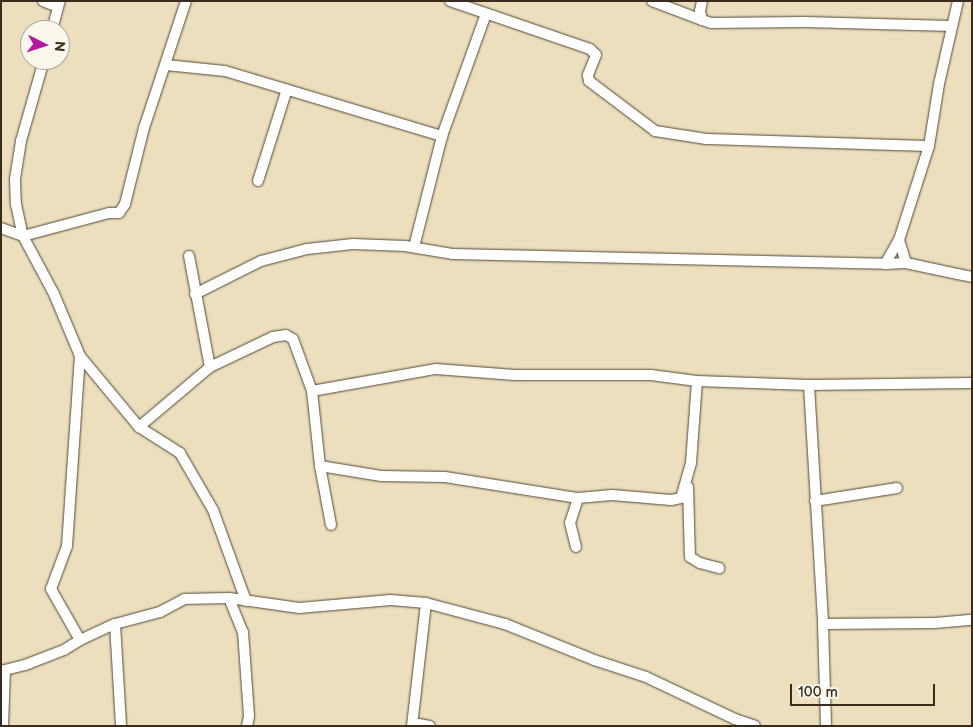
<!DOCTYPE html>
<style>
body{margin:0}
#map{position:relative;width:973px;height:727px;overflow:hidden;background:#ebdfbd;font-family:"Balsamiq Sans",sans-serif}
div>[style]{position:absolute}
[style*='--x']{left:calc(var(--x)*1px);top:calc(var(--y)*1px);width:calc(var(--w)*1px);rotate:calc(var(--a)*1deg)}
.roads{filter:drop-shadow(0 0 1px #554536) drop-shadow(0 0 1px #554536)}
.minor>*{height:10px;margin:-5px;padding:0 5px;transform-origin:5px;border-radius:5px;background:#fff}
span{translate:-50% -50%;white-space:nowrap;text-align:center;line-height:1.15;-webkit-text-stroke:4px #fbf7ec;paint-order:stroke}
.frame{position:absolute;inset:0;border:2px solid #3b2a1e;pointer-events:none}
.north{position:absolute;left:20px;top:20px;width:50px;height:50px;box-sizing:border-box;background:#fbf7ec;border:1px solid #aea59a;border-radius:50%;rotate:95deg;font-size:14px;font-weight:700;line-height:20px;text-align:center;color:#3b2a1e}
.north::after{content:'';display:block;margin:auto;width:18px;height:22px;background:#b5179e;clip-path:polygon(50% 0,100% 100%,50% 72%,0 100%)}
.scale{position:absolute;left:790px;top:684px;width:145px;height:22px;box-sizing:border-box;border:2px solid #3b2a1e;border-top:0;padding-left:6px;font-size:15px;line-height:18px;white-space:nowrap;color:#3b2a1e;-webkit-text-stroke:4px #fbf7ec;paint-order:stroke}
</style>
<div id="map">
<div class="roads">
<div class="minor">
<div style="--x:43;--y:1;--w:16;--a:22"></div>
<div style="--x:450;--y:1;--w:148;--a:18.9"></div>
<div style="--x:590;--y:49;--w:8;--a:45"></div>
<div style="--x:596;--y:55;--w:22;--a:112"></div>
<div style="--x:588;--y:75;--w:6;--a:81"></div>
<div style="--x:589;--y:81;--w:83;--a:37.1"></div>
<div style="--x:655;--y:131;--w:52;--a:8.9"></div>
<div style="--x:706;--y:139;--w:223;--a:1.8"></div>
<div style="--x:652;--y:1;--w:53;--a:20.8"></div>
<div style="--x:702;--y:1;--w:10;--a:101"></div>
<div style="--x:700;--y:11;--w:9;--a:77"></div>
<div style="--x:702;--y:20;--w:9;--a:18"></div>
<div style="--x:711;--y:23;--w:94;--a:-0.6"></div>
<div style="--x:805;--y:22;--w:146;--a:1.6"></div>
<div style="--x:52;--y:30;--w:30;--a:-75"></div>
<div style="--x:44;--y:60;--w:84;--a:105.9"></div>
<div style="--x:21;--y:141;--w:39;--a:99"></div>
<div style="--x:15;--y:180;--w:24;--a:88"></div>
<div style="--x:16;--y:204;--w:33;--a:78"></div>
<div style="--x:23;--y:236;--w:66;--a:61.9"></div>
<div style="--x:54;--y:294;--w:67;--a:67.2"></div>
<div style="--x:80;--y:356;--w:92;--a:50.3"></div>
<div style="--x:166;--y:65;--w:59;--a:5.8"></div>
<div style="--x:225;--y:71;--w:227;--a:16.7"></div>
<div style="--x:258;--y:181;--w:96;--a:-72.5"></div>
<div style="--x:1;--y:228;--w:23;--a:20"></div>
<div style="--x:23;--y:236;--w:89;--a:-15"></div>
<div style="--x:109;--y:213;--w:10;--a:0"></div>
<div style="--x:119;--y:213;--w:11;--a:-56"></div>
<div style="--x:125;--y:204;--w:78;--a:-76"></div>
<div style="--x:144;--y:128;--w:134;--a:-71.7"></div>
<div style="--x:899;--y:240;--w:24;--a:73"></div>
<div style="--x:414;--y:247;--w:114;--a:-75.8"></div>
<div style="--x:442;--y:136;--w:130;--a:-70.2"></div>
<div style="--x:189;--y:256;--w:113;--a:79.3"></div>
<div style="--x:885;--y:264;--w:28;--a:-60"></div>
<div style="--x:899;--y:240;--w:99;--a:-72.3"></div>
<div style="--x:929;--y:146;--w:63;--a:-80.8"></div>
<div style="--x:939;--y:84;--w:85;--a:-77.1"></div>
<div style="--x:195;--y:294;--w:74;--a:-26.6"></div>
<div style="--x:261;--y:261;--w:48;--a:-14.6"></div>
<div style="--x:307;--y:249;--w:46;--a:-6.2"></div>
<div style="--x:353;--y:244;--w:52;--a:2.2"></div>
<div style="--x:405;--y:246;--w:49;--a:9.5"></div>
<div style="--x:453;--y:254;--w:432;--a:1.3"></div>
<div style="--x:885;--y:264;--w:21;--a:-3"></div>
<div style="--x:906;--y:263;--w:67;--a:12"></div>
<div style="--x:809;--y:385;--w:239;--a:86.6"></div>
<div style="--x:823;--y:624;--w:102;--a:88.3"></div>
<div style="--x:312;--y:391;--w:126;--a:-10.1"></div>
<div style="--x:436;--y:369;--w:79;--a:4.3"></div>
<div style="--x:515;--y:375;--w:136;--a:0"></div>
<div style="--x:651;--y:375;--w:46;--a:7.4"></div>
<div style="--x:697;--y:381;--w:112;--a:2"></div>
<div style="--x:809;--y:385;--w:163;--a:-0.7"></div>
<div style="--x:320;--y:466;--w:62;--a:9.3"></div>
<div style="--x:381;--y:476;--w:64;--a:0.9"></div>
<div style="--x:445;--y:477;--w:135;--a:9"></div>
<div style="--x:578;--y:498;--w:34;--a:-5"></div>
<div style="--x:612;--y:495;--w:59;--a:4.8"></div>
<div style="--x:671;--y:500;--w:10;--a:-11"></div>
<div style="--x:681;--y:498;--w:36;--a:-74"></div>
<div style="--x:691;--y:463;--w:82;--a:-85.8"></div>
<div style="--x:688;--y:487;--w:70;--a:88.4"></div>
<div style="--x:690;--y:557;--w:12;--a:31"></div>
<div style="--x:700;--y:563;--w:20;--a:15"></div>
<div style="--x:815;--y:501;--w:83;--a:-9"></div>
<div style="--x:576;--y:547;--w:25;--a:-104"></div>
<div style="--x:570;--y:523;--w:26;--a:-72"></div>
<div style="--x:229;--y:598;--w:37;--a:68"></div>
<div style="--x:243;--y:632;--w:84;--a:85.9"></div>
<div style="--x:249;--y:716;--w:10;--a:101"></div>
<div style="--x:246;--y:601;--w:97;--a:-109.9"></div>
<div style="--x:213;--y:510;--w:66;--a:-120.1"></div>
<div style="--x:180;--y:453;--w:49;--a:-147.6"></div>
<div style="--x:139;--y:427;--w:93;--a:-40.2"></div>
<div style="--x:210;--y:367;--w:70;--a:-25.5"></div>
<div style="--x:273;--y:337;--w:13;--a:-9"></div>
<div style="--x:286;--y:335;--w:8;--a:30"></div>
<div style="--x:293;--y:339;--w:55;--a:69.9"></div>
<div style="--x:312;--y:391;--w:75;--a:83.9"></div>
<div style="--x:320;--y:466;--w:60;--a:79.4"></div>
<div style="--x:115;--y:624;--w:102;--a:86.6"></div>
<div style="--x:823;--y:624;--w:112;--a:-0.5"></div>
<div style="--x:935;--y:623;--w:37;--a:-5"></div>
<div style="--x:80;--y:640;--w:59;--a:-119.6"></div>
<div style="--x:51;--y:589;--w:46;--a:-69.6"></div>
<div style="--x:67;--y:546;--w:190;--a:-86.1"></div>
<div style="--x:1;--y:671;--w:25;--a:-14"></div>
<div style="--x:25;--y:665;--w:42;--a:-21"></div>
<div style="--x:64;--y:650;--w:19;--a:-32"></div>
<div style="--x:80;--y:640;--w:38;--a:-25"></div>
<div style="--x:115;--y:624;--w:47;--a:-14.9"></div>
<div style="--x:160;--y:612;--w:27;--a:-28"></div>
<div style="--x:184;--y:599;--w:45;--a:-1.3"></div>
<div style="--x:229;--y:598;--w:71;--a:8.1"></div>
<div style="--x:299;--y:608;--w:92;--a:-5"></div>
<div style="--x:391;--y:600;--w:35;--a:5"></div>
<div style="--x:426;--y:603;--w:82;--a:14.9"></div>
<div style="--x:505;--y:624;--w:96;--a:22"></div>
<div style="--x:594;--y:660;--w:55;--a:18.1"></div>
<div style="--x:646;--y:677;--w:98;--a:25.3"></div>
<div style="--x:735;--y:719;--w:21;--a:19"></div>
<div style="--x:413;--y:723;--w:17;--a:10"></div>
<div style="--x:3;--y:726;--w:56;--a:-88"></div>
<div style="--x:412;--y:726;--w:124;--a:-83.5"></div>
</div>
</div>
<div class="frame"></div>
<div class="north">N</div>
<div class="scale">100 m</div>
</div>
